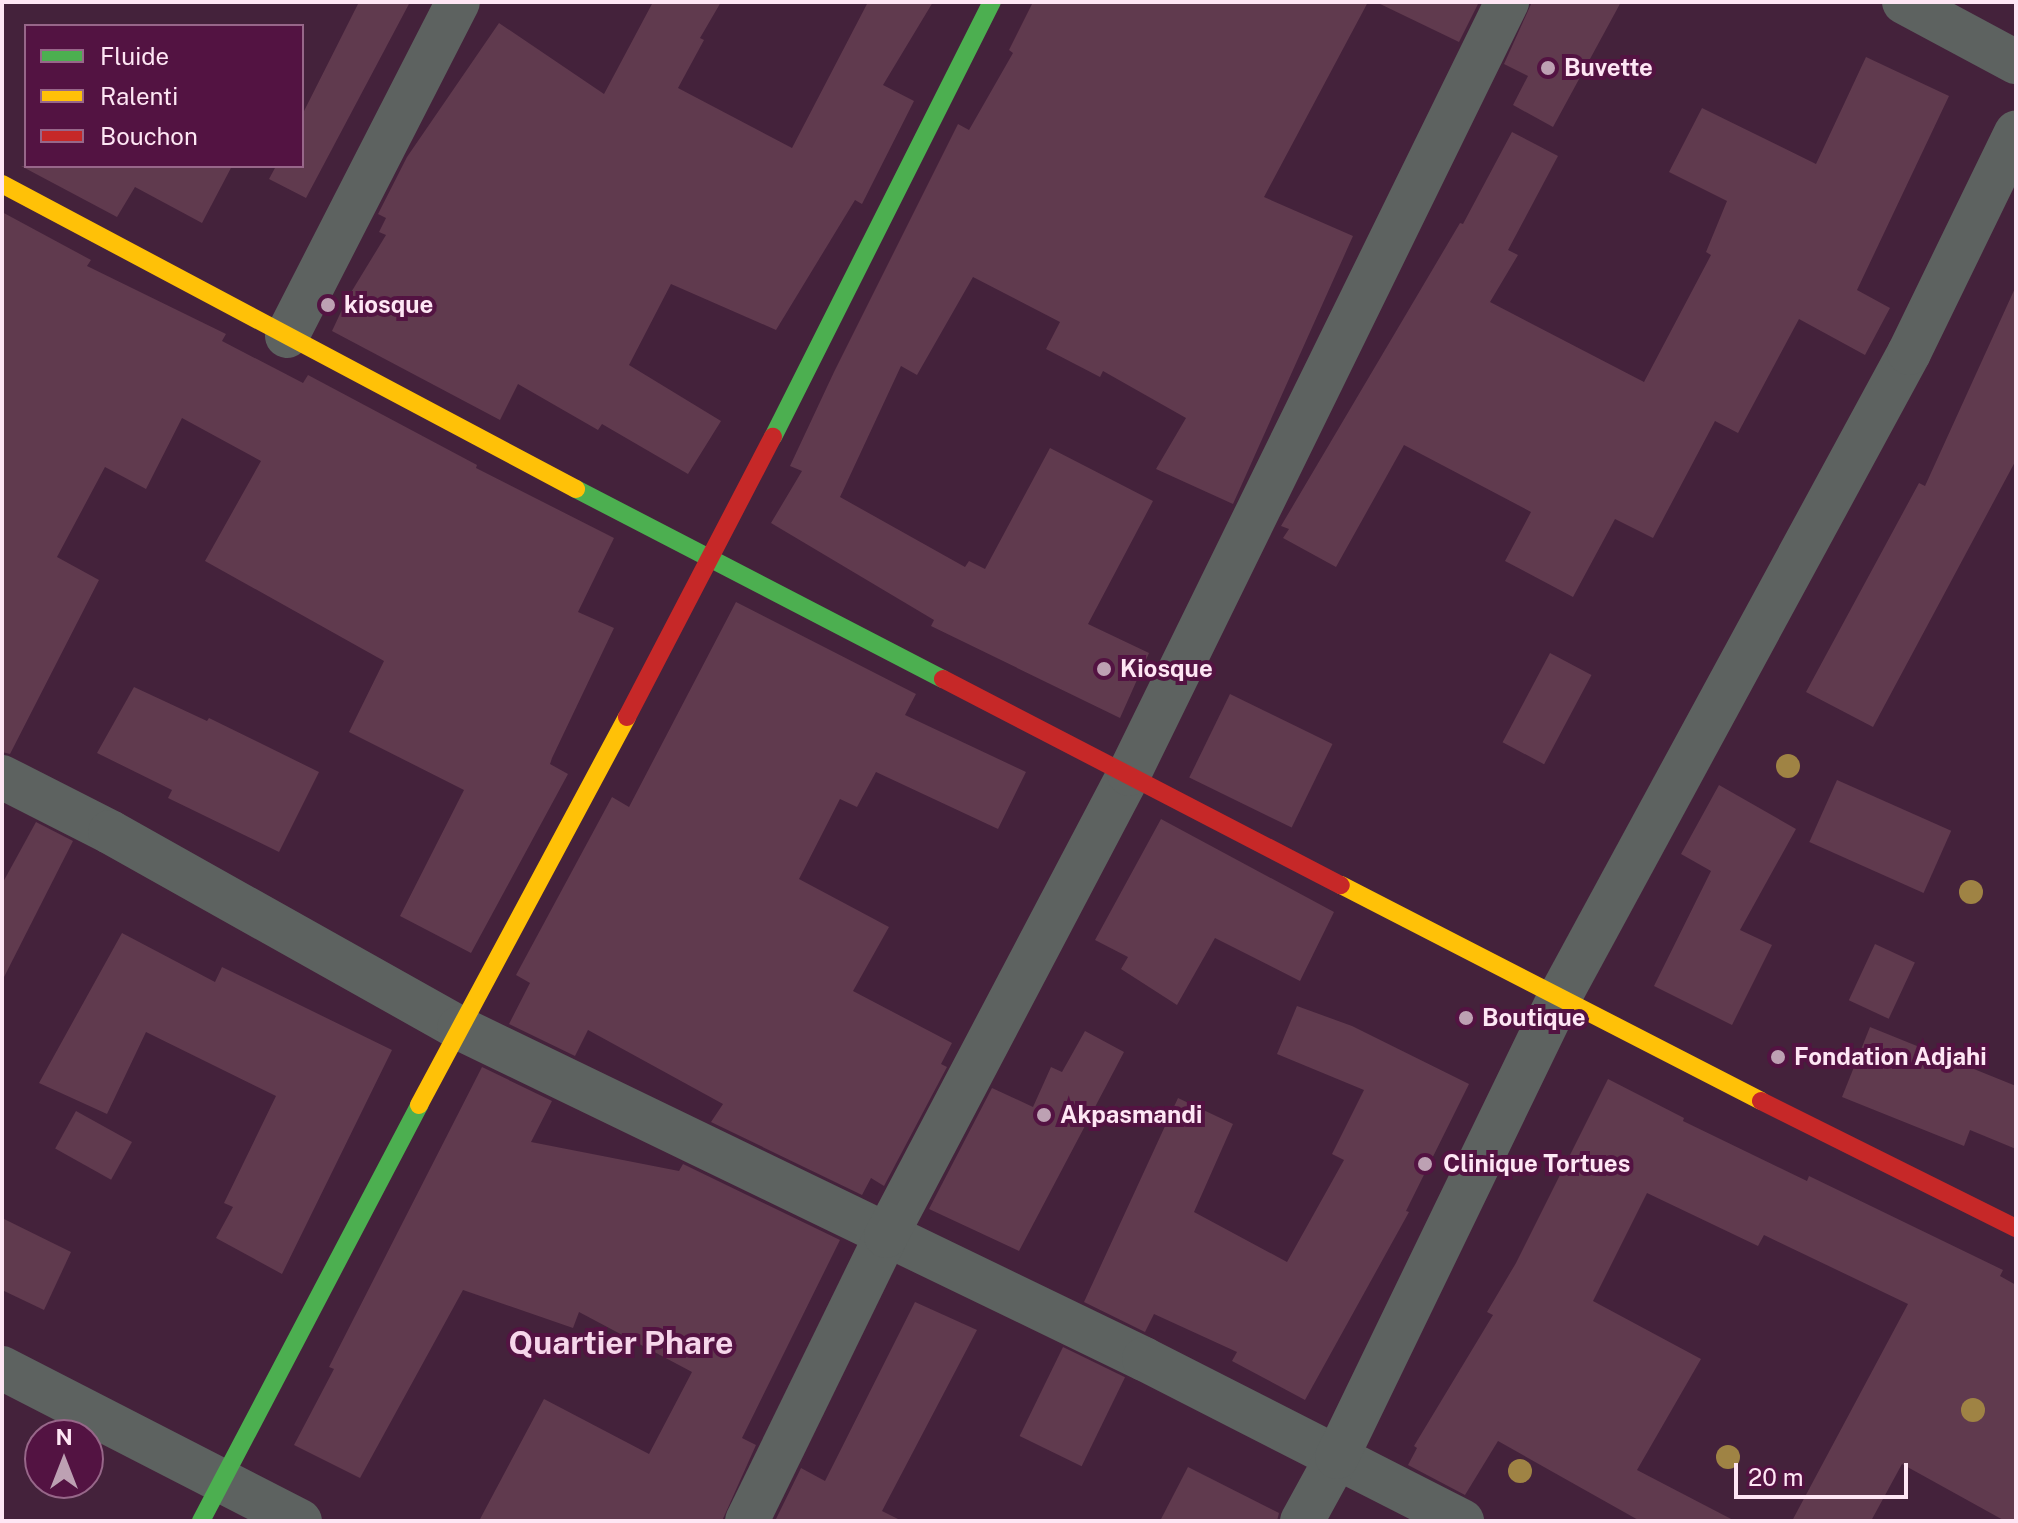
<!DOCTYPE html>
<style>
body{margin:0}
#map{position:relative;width:2018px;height:1523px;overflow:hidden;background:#44223b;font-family:"Public Sans",sans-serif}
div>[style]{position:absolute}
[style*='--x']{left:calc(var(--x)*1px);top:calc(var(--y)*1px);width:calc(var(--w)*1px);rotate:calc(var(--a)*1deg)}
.building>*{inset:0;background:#603a4e;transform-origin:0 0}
.street>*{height:44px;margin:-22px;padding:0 22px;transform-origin:22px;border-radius:22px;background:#5d6260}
.fast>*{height:18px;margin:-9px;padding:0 9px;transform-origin:9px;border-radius:9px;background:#4caf50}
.slow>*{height:18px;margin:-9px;padding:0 9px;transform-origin:9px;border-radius:9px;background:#ffc107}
.jam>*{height:18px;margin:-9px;padding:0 9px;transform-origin:9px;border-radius:9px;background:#c62828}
.trees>*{width:24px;height:24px;margin:-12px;border-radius:50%;background:#9f8344}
.dots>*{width:22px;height:22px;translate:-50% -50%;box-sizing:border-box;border:4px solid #531342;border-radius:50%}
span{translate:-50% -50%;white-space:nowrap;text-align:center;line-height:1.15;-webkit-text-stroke:8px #531342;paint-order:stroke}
.poi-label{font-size:24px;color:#fee6f4;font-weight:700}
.left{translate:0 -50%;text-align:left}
.district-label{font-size:32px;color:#f6d6ea;font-weight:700}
.frame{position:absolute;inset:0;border:4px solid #fee6f4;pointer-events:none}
.legend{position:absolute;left:24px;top:24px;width:280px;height:144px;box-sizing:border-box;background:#531342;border:2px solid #976789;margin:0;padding:10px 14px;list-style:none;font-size:24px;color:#fee6f4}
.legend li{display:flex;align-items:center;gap:16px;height:40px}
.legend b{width:40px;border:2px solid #976789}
.north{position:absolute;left:24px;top:1419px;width:80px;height:80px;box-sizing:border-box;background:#531342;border:2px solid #976789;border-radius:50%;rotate:0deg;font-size:22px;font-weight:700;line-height:32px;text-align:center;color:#fee6f4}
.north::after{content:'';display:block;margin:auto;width:28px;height:36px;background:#bda1b3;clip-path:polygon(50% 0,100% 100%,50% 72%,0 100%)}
.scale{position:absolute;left:1734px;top:1463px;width:174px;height:36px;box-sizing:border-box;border:4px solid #fee6f4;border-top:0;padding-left:10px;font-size:24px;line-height:28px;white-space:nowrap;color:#fee6f4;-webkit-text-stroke:6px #531342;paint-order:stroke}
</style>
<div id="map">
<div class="building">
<div style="clip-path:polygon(359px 2px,410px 2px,306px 198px,269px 179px,276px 166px,302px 166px,302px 115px)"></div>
<div style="clip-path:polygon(653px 2px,721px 2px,700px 38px,704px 40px,678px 88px,792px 148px,868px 2px,933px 2px,883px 85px,914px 101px,862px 204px,855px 200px,776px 330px,671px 284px,629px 365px,721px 421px,688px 474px,602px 424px,598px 430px,518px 384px,500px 420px,332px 331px,347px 299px,386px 235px,379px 232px,386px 218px,378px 214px,407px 157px,499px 23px,604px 94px)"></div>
<div style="clip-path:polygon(1033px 2px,1368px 2px,1264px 197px,1353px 236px,1233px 504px,1156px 469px,1186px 418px,1103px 371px,1100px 377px,1046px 349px,1060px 322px,973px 277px,917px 375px,901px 366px,840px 497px,965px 567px,969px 561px,985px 569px,1050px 448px,1153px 501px,1088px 624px,1149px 653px,1120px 718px,931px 626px,934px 620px,771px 523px,802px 471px,790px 466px,834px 372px,958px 124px,969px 130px,1013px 53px,1009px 50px)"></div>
<div style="clip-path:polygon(1376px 2px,1479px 2px,1459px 42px)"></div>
<div style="clip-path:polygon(1532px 2px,1621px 2px,1553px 127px,1513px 105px,1528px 76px,1504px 64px)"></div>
<div style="clip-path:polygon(1866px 57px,1949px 96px,1857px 290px,1890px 308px,1865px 355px,1799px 319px,1738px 433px,1715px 421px,1653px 538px,1615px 519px,1573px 597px,1505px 561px,1531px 512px,1404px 445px,1336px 567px,1283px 538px,1289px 529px,1281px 526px,1460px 223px,1463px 224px,1512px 132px,1558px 156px,1508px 250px,1518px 255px,1490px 302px,1644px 382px,1711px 255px,1706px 252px,1727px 201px,1669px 172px,1702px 108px,1816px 164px)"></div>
<div style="clip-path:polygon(21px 166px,232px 166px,202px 223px,135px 187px,117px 217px)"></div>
<div style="clip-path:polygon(2px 212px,91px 260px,87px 266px,226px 334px,222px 341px,303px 383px,308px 375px,477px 465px,476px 468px,614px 538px,578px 612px,614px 628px,552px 758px,550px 764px,568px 774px,471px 953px,400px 916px,464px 790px,349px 732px,384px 661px,205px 561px,261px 461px,182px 418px,146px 489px,105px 467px,57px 557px,99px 580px,10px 754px,2px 752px)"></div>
<div style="clip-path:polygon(2016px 286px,2016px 460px,1873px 727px,1806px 692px,1919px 483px,1925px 486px)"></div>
<div style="clip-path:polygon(736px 602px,916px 694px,905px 715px,1026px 772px,998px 829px,876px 772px,857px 807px,840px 799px,799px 879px,889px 927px,853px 991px,952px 1043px,941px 1064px,947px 1067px,884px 1186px,871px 1178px,862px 1195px,711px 1122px,723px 1104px,588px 1030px,575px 1056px,509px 1024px,530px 983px,516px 975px,612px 797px,629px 807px)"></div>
<div style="left:1550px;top:653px;width:47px;height:101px;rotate:28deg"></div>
<div style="clip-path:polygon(134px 687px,207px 721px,209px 718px,319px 772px,279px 852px,168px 798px,172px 790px,97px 753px)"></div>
<div style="left:1230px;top:694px;width:114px;height:93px;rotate:26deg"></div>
<div style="left:1837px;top:780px;width:125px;height:68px;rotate:24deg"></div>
<div style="clip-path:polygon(1719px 785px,1796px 829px,1740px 930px,1772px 945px,1732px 1025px,1654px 986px,1711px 871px,1681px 854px)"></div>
<div style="clip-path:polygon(1161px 819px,1334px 912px,1300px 981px,1215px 938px,1177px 1005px,1121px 969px,1128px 957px,1095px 940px)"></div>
<div style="clip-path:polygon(36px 822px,73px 841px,2px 981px,2px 884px)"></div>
<div style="clip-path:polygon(122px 933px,215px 982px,222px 967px,392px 1050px,282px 1274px,216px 1238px,233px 1207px,224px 1203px,276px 1096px,146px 1032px,107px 1114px,39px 1083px)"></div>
<div style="left:1875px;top:944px;width:44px;height:62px;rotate:25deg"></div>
<div style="clip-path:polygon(1297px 1006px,1352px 1026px,1469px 1084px,1406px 1211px,1409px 1212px,1305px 1400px,1232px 1361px,1237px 1352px,1154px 1314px,1145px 1332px,1084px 1302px,1178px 1098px,1233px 1124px,1194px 1212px,1287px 1262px,1344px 1160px,1332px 1154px,1364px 1090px,1277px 1054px)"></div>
<div style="clip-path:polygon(1870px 1027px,2016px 1086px,2016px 1149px,1970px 1130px,1964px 1146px,1842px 1097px)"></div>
<div style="clip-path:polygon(1085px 1031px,1124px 1052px,1019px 1251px,929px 1209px,992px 1088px,1033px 1107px,1051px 1067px,1062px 1072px)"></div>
<div style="clip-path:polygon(482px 1067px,552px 1101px,531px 1142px,679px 1171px,683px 1164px,840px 1240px,742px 1438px,756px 1445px,722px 1521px,479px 1521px,544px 1399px,649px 1454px,692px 1372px,579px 1312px,573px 1328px,463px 1290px,360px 1478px,294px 1445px,334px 1369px,329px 1367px)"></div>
<div style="clip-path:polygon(1608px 1079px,1684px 1118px,1683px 1121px,1807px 1181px,1809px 1176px,2003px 1270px,2000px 1276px,2016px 1285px,2016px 1521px,2005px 1521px,1902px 1464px,1871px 1521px,1792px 1521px,1908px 1304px,1764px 1235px,1758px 1246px,1647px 1193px,1593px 1301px,1701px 1359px,1637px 1470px,1735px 1521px,1640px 1521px,1498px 1441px,1465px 1495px,1408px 1465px,1417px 1448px,1414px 1446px,1493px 1315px,1487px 1312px,1516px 1263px)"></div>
<div style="left:76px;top:1111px;width:64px;height:43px;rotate:29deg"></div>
<div style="clip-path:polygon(2px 1218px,71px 1252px,44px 1310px,2px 1290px)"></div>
<div style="clip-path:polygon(915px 1302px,977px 1330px,882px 1511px,902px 1521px,775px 1521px,801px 1468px,825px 1481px)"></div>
<div style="left:1063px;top:1347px;width:69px;height:99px;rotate:26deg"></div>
<div style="clip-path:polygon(1188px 1467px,1279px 1513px,1277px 1521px,1160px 1521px)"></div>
</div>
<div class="street">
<div style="--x:1904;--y:2;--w:127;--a:28.2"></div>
<div style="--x:287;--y:336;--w:375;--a:-62.9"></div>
<div style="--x:2;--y:777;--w:121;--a:27"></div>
<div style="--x:110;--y:832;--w:400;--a:29.3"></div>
<div style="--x:459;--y:1028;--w:761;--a:25.79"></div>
<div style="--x:1144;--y:1359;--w:357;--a:27"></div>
<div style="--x:2;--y:1368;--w:335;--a:27.2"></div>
<div style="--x:747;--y:1521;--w:317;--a:-64"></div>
<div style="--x:886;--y:1236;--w:522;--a:-62.26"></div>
<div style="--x:1129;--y:774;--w:860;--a:-63.91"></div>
<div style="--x:1302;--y:1521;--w:73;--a:-61.3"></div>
<div style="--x:1337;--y:1457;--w:508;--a:-64.19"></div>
<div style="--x:1558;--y:1000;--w:736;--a:-61.52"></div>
<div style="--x:1909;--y:353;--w:245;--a:-64.1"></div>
</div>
<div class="fast">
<div style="--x:773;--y:437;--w:487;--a:-63.3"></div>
<div style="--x:576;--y:489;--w:413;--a:27.4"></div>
<div style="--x:201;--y:1521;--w:470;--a:-62.3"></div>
</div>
<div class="slow">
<div style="--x:2;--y:184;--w:650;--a:27.98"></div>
<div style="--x:1341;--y:885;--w:472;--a:27.2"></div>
<div style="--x:419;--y:1105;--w:440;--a:-61.8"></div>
</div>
<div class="jam">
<div style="--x:943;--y:679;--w:448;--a:27.4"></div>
<div style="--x:627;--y:717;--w:316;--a:-62.5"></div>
<div style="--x:1761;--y:1101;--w:285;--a:26.5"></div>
</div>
<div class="trees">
<div style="left:1788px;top:766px"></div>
<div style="left:1971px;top:892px"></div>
<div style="left:1973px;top:1410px"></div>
<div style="left:1728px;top:1457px"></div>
<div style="left:1520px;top:1471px"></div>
</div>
<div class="dots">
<div style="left:1548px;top:68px;background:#bda1b3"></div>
<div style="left:328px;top:305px;background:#bda1b3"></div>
<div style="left:1104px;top:669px;background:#bda1b3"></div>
<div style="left:1466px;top:1018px;background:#bda1b3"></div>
<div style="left:1778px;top:1057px;background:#bda1b3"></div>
<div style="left:1044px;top:1115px;background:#bda1b3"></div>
<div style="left:1425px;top:1164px;background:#bda1b3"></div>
</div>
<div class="poi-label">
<span class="left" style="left:1564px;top:68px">Buvette</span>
<span class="left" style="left:344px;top:305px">kiosque</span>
<span class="left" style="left:1120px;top:669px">Kiosque</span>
<span class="left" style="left:1482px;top:1018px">Boutique</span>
<span class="left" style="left:1794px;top:1057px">Fondation Adjahi</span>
<span class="left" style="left:1060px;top:1115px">Akpasmandi</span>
<span class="left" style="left:1443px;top:1164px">Clinique Tortues</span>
</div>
<div class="district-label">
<span style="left:621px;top:1343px">Quartier Phare</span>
</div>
<div class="frame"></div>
<ul class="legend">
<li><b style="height:10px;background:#4caf50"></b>Fluide</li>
<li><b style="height:10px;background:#ffc107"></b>Ralenti</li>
<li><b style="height:10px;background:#c62828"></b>Bouchon</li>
</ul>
<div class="north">N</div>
<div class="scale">20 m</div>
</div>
